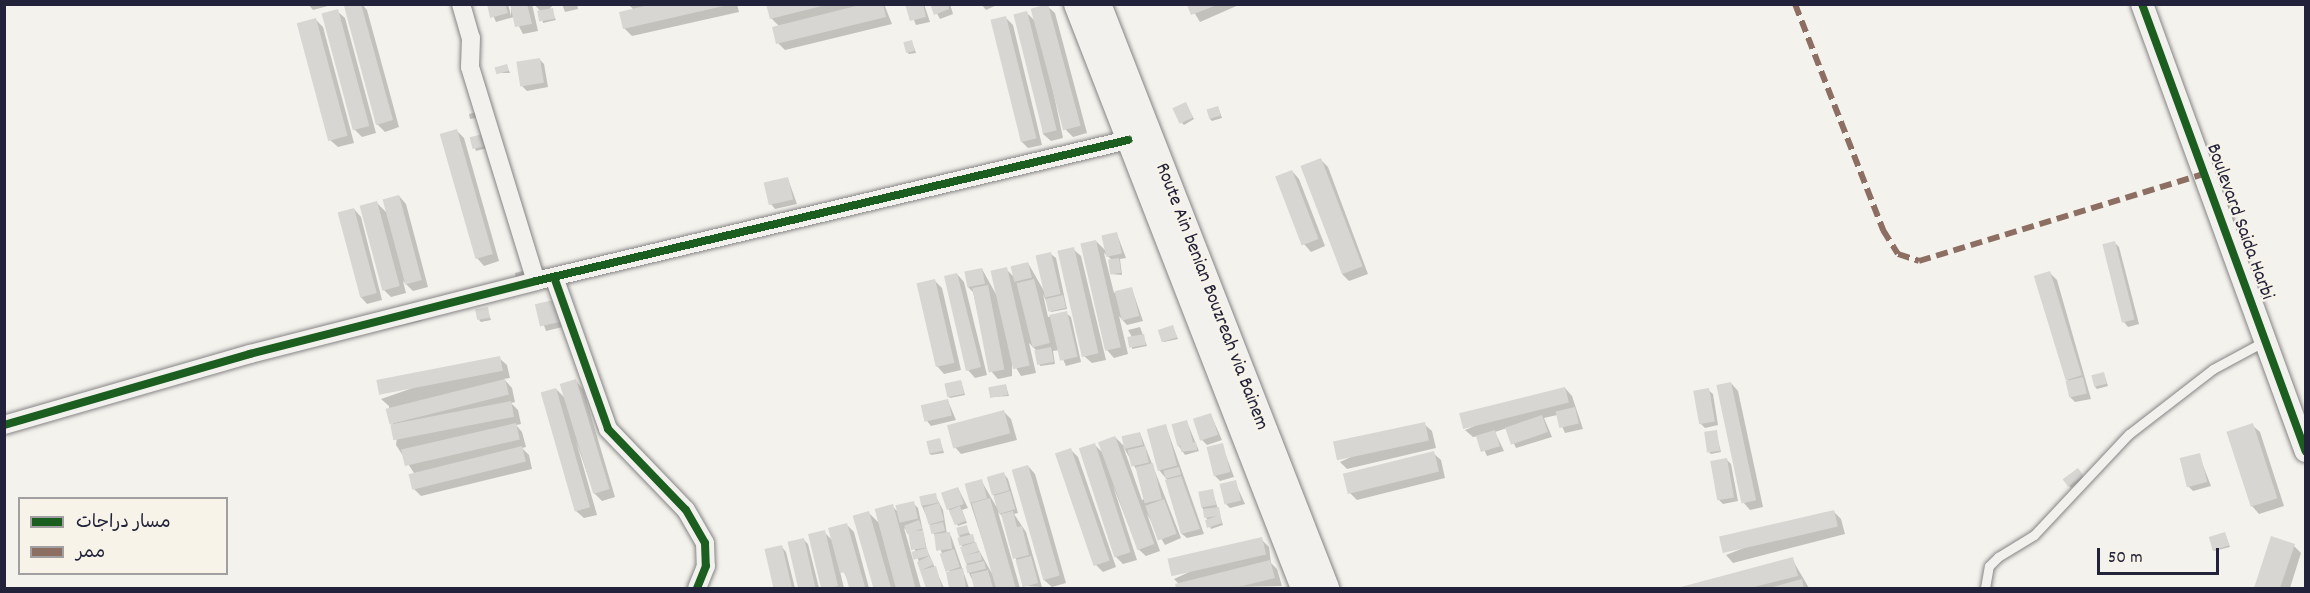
<!DOCTYPE html>
<meta charset="utf-8">
<style>
body{margin:0}
#map{position:relative;width:2310px;height:593px;overflow:hidden;background:#f4f2ec;font-family:Dekko,"Playpen Sans Arabic",sans-serif}
div>[style]{position:absolute}
[style*='--x']{left:calc(var(--x)*1px);top:calc(var(--y)*1px);width:calc(var(--w)*1px);rotate:calc(var(--a)*1deg)}
.shadow>*{inset:0;background:#0003}
.building>*{inset:0;background:#d7d6d3;transform-origin:0 0}
.roads{filter:drop-shadow(0 0 2px #858486) drop-shadow(0 0 2px #858486)}
.service>*{height:9px;margin:-4.5px;padding:0 4.5px;transform-origin:4.5px;border-radius:4.5px;background:#f2f1ed}
.minor>*{height:18px;margin:-9px;padding:0 9px;transform-origin:9px;border-radius:9px;background:#f2f1ed}
.tertiary>*{height:22px;margin:-11px;padding:0 11px;transform-origin:11px;border-radius:11px;background:#f2f1ed}
.secondary>*{height:26px;margin:-13px;padding:0 13px;transform-origin:13px;border-radius:13px;background:#f2f1ed}
.quiet>*{height:6px;margin-top:-3px;transform-origin:0;background:repeating-linear-gradient(90deg,#8d6e63 0 12px,transparent 0 18px)}
.cycleway>*{height:8px;margin:-4px;padding:0 4px;transform-origin:4px;border-radius:4px;background:#1b5e20}
span{translate:-50% -50%;white-space:nowrap;text-align:center;line-height:1.15;-webkit-text-stroke:4.5px #f7f3e8;paint-order:stroke}
.street-label{font-size:20px;color:#22223b}
.frame{position:absolute;inset:0;border:6px solid #22223b;pointer-events:none}
.legend{position:absolute;left:18px;top:497px;width:210px;height:78px;box-sizing:border-box;background:#f7f3e8;border:2px solid #a29fa3;margin:0;padding:8px 10px;list-style:none;font-size:18px;color:#22223b}
.legend li{display:flex;align-items:center;gap:12px;height:30px}
.legend b{width:30px;border:2px solid #a29fa3}
.scale{position:absolute;left:2097px;top:548px;width:122px;height:27px;box-sizing:border-box;border:3px solid #22223b;border-top:0;padding-left:8px;font-size:18px;line-height:21px;white-space:nowrap;color:#22223b;-webkit-text-stroke:4px #f7f3e8;paint-order:stroke}
</style>
<div id="map">
<div class="shadow">
<div style="clip-path:polygon(308px 4px,327px 4px,328px 6px,313px 10px)"></div>
<div style="clip-path:polygon(354px 4px,362px 4px,367px 10px,399px 127px,385px 132px,377px 124px)"></div>
<div style="clip-path:polygon(488px 4px,508px 4px,511px 16px,511px 4px,532px 4px,538px 31px,523px 34px,514px 17px,496px 22px)"></div>
<div style="clip-path:polygon(534px 4px,555px 4px,550px 8px,556px 20px,543px 23px,541px 12px)"></div>
<div style="clip-path:polygon(562px 4px,577px 4px,578px 9px,565px 12px)"></div>
<div style="clip-path:polygon(628px 4px,737px 4px,739px 12px,632px 36px,624px 28px,634px 10px)"></div>
<div style="clip-path:polygon(768px 4px,884px 4px,892px 24px,785px 50px,778px 43px,780px 27px,771px 18px)"></div>
<div style="clip-path:polygon(907px 4px,924px 4px,930px 22px,916px 25px)"></div>
<div style="clip-path:polygon(932px 4px,950px 4px,953px 14px,940px 19px)"></div>
<div style="clip-path:polygon(999px 4px,986px 10px,981px 4px)"></div>
<div style="clip-path:polygon(1189px 4px,1241px 4px,1200px 22px)"></div>
<div style="clip-path:polygon(1047px 6px,1055px 13px,1087px 133px,1073px 137px,1066px 130px,1045px 52px,1063px 138px,1051px 141px,1043px 134px,1026px 12px,1037px 23px)"></div>
<div style="clip-path:polygon(337px 11px,345px 18px,376px 133px,362px 137px,354px 129px)"></div>
<div style="clip-path:polygon(1006px 18px,1013px 25px,1042px 145px,1028px 148px,1021px 141px)"></div>
<div style="clip-path:polygon(316px 20px,323px 27px,354px 143px,338px 147px,330px 140px)"></div>
<div style="clip-path:polygon(912px 42px,916px 53px,909px 54px,907px 52px)"></div>
<div style="clip-path:polygon(539px 59px,544px 64px,548px 87px,527px 91px,522px 86px)"></div>
<div style="clip-path:polygon(507px 66px,510px 73px,496px 73px)"></div>
<div style="clip-path:polygon(1187px 106px,1194px 119px,1184px 125px,1182px 123px)"></div>
<div style="clip-path:polygon(1218px 107px,1222px 118px,1212px 121px,1210px 119px)"></div>
<div style="clip-path:polygon(486px 110px,489px 116px,470px 119px,469px 114px)"></div>
<div style="clip-path:polygon(457px 131px,464px 138px,499px 261px,484px 266px,477px 258px)"></div>
<div style="clip-path:polygon(472px 139px,495px 146px,476px 151px)"></div>
<div style="clip-path:polygon(1321px 160px,1328px 167px,1368px 274px,1349px 281px,1342px 274px)"></div>
<div style="clip-path:polygon(1292px 171px,1299px 179px,1325px 246px,1311px 252px,1304px 244px)"></div>
<div style="clip-path:polygon(788px 179px,797px 204px,775px 209px,771px 204px)"></div>
<div style="clip-path:polygon(399px 196px,406px 204px,428px 287px,413px 291px,403px 281px,406px 293px,391px 297px,384px 290px,362px 207px,377px 203px,387px 213px)"></div>
<div style="clip-path:polygon(354px 209px,361px 217px,382px 300px,367px 304px,360px 296px)"></div>
<div style="clip-path:polygon(1117px 234px,1126px 258px,1120px 259px,1122px 275px,1111px 274px,1112px 260px,1104px 253px,1114px 293px,1132px 289px,1143px 321px,1127px 325px,1119px 316px,1128px 354px,1114px 358px,1107px 350px,1096px 241px,1107px 252px)"></div>
<div style="clip-path:polygon(2115px 243px,2119px 247px,2139px 324px,2128px 327px,2124px 322px)"></div>
<div style="clip-path:polygon(1073px 249px,1081px 256px,1106px 360px,1092px 363px,1084px 356px)"></div>
<div style="clip-path:polygon(1051px 254px,1056px 258px,1067px 309px,1051px 312px,1043px 294px,1048px 317px,1066px 313px,1071px 317px,1081px 362px,1066px 366px,1059px 350px,1053px 351px,1055px 364px,1040px 366px,1036px 350px,1029px 343px,1036px 373px,1021px 376px,1012px 361px,1012px 376px,998px 379px,991px 371px,973px 292px,968px 287px,982px 269px,997px 296px,1006px 269px,1014px 277px,1028px 263px,1044px 291px)"></div>
<div style="clip-path:polygon(530px 269px,534px 277px,516px 279px,515px 273px)"></div>
<div style="clip-path:polygon(2050px 273px,2057px 280px,2091px 399px,2075px 402px,2070px 397px)"></div>
<div style="clip-path:polygon(957px 274px,964px 282px,987px 375px,975px 378px,968px 370px)"></div>
<div style="clip-path:polygon(935px 281px,942px 288px,961px 370px,944px 374px,937px 366px)"></div>
<div style="clip-path:polygon(537px 306px,575px 324px,546px 331px)"></div>
<div style="clip-path:polygon(487px 309px,491px 320px,481px 322px,479px 320px)"></div>
<div style="clip-path:polygon(420px 312px,422px 321px,382px 330px,377px 325px)"></div>
<div style="clip-path:polygon(1140px 327px,1147px 346px,1132px 349px,1132px 337px,1128px 330px)"></div>
<div style="clip-path:polygon(1173px 327px,1178px 339px,1164px 342px,1162px 340px)"></div>
<div style="clip-path:polygon(499px 358px,507px 365px,510px 378px,504px 379px,512px 388px,515px 402px,511px 403px,518px 410px,521px 424px,516px 425px,522px 432px,526px 447px,522px 448px,529px 455px,532px 469px,421px 496px,413px 488px,414px 473px,396px 445px,398px 429px,390px 421px,389px 406px,381px 399px)"></div>
<div style="clip-path:polygon(2104px 374px,2108px 386px,2097px 389px,2095px 387px)"></div>
<div style="clip-path:polygon(576px 381px,583px 389px,615px 497px,602px 501px,594px 493px,576px 441px,597px 515px,584px 518px,576px 511px,556px 389px,567px 400px)"></div>
<div style="clip-path:polygon(961px 381px,965px 395px,950px 398px,948px 396px)"></div>
<div style="clip-path:polygon(1731px 383px,1738px 391px,1763px 507px,1750px 510px,1743px 502px)"></div>
<div style="clip-path:polygon(1006px 386px,1009px 396px,991px 397px)"></div>
<div style="clip-path:polygon(1565px 388px,1572px 396px,1583px 429px,1565px 433px,1557px 415px,1544px 418px,1552px 437px,1516px 448px,1507px 428px,1495px 432px,1504px 451px,1487px 456px,1478px 436px,1473px 437px,1465px 430px)"></div>
<div style="clip-path:polygon(1708px 390px,1713px 394px,1718px 425px,1705px 428px,1700px 423px)"></div>
<div style="clip-path:polygon(948px 401px,956px 420px,931px 426px,927px 421px)"></div>
<div style="clip-path:polygon(1004px 412px,1011px 419px,1017px 440px,961px 454px,954px 446px)"></div>
<div style="clip-path:polygon(1211px 415px,1222px 440px,1207px 445px,1202px 440px)"></div>
<div style="clip-path:polygon(1187px 422px,1199px 451px,1185px 455px,1178px 445px)"></div>
<div style="clip-path:polygon(1424px 424px,1432px 431px,1436px 448px,1347px 469px,1340px 462px)"></div>
<div style="clip-path:polygon(2252px 425px,2260px 432px,2284px 506px,2259px 514px,2252px 506px)"></div>
<div style="clip-path:polygon(1166px 426px,1204px 534px,1187px 538px,1182px 534px,1168px 481px,1159px 470px)"></div>
<div style="clip-path:polygon(1716px 432px,1721px 452px,1711px 454px,1709px 452px)"></div>
<div style="clip-path:polygon(evenodd,1140px 433px,1181px 538px,1165px 545px,1147px 514px,1160px 551px,1146px 556px,1138px 549px,1113px 486px,1137px 560px,1123px 564px,1116px 557px,1094px 444px,1105px 455px,1115px 437px,1125px 447px,1140px 433px,1123px 446px,1137px 471px,1144px 499px,1142px 500px,1123px 446px)"></div>
<div style="clip-path:polygon(940px 440px,944px 453px,931px 455px,929px 453px)"></div>
<div style="clip-path:polygon(1222px 445px,1234px 477px,1220px 481px,1215px 476px)"></div>
<div style="clip-path:polygon(1070px 449px,1078px 457px,1116px 567px,1103px 572px,1095px 564px)"></div>
<div style="clip-path:polygon(1433px 453px,1441px 460px,1445px 478px,1357px 500px,1349px 492px)"></div>
<div style="clip-path:polygon(2199px 455px,2211px 486px,2193px 491px,2189px 487px)"></div>
<div style="clip-path:polygon(1726px 459px,1731px 464px,1738px 501px,1723px 504px,1718px 499px)"></div>
<div style="clip-path:polygon(1028px 466px,1035px 474px,1066px 583px,1052px 587px,1044px 580px)"></div>
<div style="clip-path:polygon(2080px 472px,2084px 478px,2071px 488px,2069px 486px)"></div>
<div style="clip-path:polygon(1004px 474px,1008px 479px,1018px 513px,1014px 514px,1026px 532px,1042px 587px,1024px 586px,1004px 518px,998px 512px,1020px 588px,976px 588px,969px 573px,959px 535px,966px 527px,995px 579px,970px 502px,981px 480px,997px 508px,989px 478px)"></div>
<div style="clip-path:polygon(1235px 482px,1245px 504px,1230px 508px,1225px 503px)"></div>
<div style="clip-path:polygon(958px 488px,968px 508px,962px 510px,967px 523px,958px 526px,948px 508px)"></div>
<div style="clip-path:polygon(1212px 490px,1223px 525px,1211px 529px,1202px 507px)"></div>
<div style="clip-path:polygon(935px 495px,943px 510px,947px 534px,951px 536px,969px 588px,950px 588px,950px 572px,922px 506px)"></div>
<div style="clip-path:polygon(913px 503px,918px 508px,927px 550px,944px 588px,928px 588px,909px 533px,904px 528px,921px 588px,875px 588px,854px 517px,869px 513px,880px 524px,892px 506px,899px 513px)"></div>
<div style="clip-path:polygon(1834px 512px,1841px 519px,1845px 534px,1733px 563px,1726px 555px)"></div>
<div style="clip-path:polygon(846px 524px,854px 532px,869px 588px,851px 588px,835px 551px,844px 588px,823px 588px,810px 535px,824px 532px,832px 540px)"></div>
<div style="clip-path:polygon(2225px 533px,2230px 547px,2214px 551px,2212px 549px)"></div>
<div style="clip-path:polygon(2272px 538px,2294px 546px,2301px 553px,2290px 588px,2256px 588px)"></div>
<div style="clip-path:polygon(803px 539px,808px 544px,819px 588px,800px 588px,789px 543px)"></div>
<div style="clip-path:polygon(1261px 539px,1269px 547px,1271px 563px,1277px 569px,1282px 586px,1177px 588px,1179px 584px,1174px 579px)"></div>
<div style="clip-path:polygon(782px 547px,786px 552px,795px 588px,775px 588px,766px 551px)"></div>
<div style="clip-path:polygon(1792px 559px,1809px 588px,1680px 588px)"></div>
</div>
<div class="building">
<div style="clip-path:polygon(348px 4px,361px 4px,393px 120px,376px 125px,344px 6px)"></div>
<div style="clip-path:polygon(487px 4px,505px 4px,508px 13px,490px 18px)"></div>
<div style="clip-path:polygon(510px 4px,527px 4px,532px 24px,515px 27px)"></div>
<div style="clip-path:polygon(653px 4px,728px 4px,728px 5px,623px 29px,619px 12px)"></div>
<div style="clip-path:polygon(766px 4px,826px 4px,826px 5px,770px 19px)"></div>
<div style="clip-path:polygon(864px 4px,883px 4px,886px 17px,776px 44px,772px 27px)"></div>
<div style="clip-path:polygon(905px 4px,923px 4px,926px 17px,910px 21px)"></div>
<div style="clip-path:polygon(930px 4px,948px 4px,949px 9px,934px 15px)"></div>
<div style="left:1048px;top:4px;width:126px;height:18px;rotate:75deg"></div>
<div style="clip-path:polygon(1187px 5px,1217px 5px,1191px 15px)"></div>
<div style="left:553px;top:8px;width:11px;height:16px;rotate:80deg"></div>
<div style="left:338px;top:9px;width:121px;height:17px;rotate:75deg"></div>
<div style="left:1027px;top:11px;width:123px;height:14px;rotate:76deg"></div>
<div style="left:1006px;top:16px;width:126px;height:16px;rotate:76deg"></div>
<div style="left:316px;top:18px;width:122px;height:20px;rotate:75deg"></div>
<div style="left:912px;top:40px;width:11px;height:9px;rotate:75deg"></div>
<div style="left:540px;top:58px;width:25px;height:24px;rotate:81deg"></div>
<div style="left:507px;top:64px;width:7px;height:13px;rotate:74deg"></div>
<div style="left:1186px;top:102px;width:17px;height:15px;rotate:65deg"></div>
<div style="left:1218px;top:106px;width:10px;height:12px;rotate:73deg"></div>
<div style="left:457px;top:129px;width:130px;height:18px;rotate:74deg"></div>
<div style="left:491px;top:132px;width:12px;height:22px;rotate:76deg"></div>
<div style="left:1321px;top:158px;width:116px;height:22px;rotate:69deg"></div>
<div style="left:1292px;top:170px;width:74px;height:18px;rotate:69deg"></div>
<div style="left:788px;top:177px;width:23px;height:25px;rotate:77deg"></div>
<div style="left:399px;top:195px;width:88px;height:17px;rotate:75deg"></div>
<div style="left:377px;top:201px;width:88px;height:18px;rotate:75deg"></div>
<div style="left:354px;top:208px;width:88px;height:17px;rotate:75deg"></div>
<div style="left:1117px;top:232px;width:22px;height:16px;rotate:77deg"></div>
<div style="left:1096px;top:240px;width:110px;height:16px;rotate:77deg"></div>
<div style="left:2115px;top:241px;width:81px;height:13px;rotate:76deg"></div>
<div style="left:1074px;top:247px;width:109px;height:17px;rotate:77deg"></div>
<div style="left:1051px;top:252px;width:43px;height:16px;rotate:77deg"></div>
<div style="left:1119px;top:258px;width:15px;height:11px;rotate:82deg"></div>
<div style="left:1028px;top:262px;width:16px;height:18px;rotate:76deg"></div>
<div style="left:1007px;top:267px;width:101px;height:17px;rotate:77deg"></div>
<div style="left:982px;top:268px;width:16px;height:18px;rotate:79deg"></div>
<div style="left:2050px;top:271px;width:109px;height:17px;rotate:73deg"></div>
<div style="clip-path:polygon(957px 273px,981px 367px,966px 371px,944px 276px)"></div>
<div style="left:935px;top:279px;width:86px;height:19px;rotate:77deg"></div>
<div style="left:1034px;top:279px;width:66px;height:18px;rotate:76deg"></div>
<div style="left:988px;top:285px;width:86px;height:16px;rotate:79deg"></div>
<div style="left:1132px;top:287px;width:30px;height:18px;rotate:76deg"></div>
<div style="left:1063px;top:295px;width:13px;height:18px;rotate:77deg"></div>
<div style="left:566px;top:297px;width:23px;height:32px;rotate:77deg"></div>
<div style="left:488px;top:307px;width:11px;height:13px;rotate:80deg"></div>
<div style="left:1067px;top:311px;width:47px;height:18px;rotate:77deg"></div>
<div style="left:1173px;top:325px;width:13px;height:16px;rotate:72deg"></div>
<div style="left:1144px;top:334px;width:11px;height:17px;rotate:80deg"></div>
<div style="left:1051px;top:347px;width:15px;height:17px;rotate:79deg"></div>
<div style="left:500px;top:356px;width:15px;height:126px;rotate:79deg"></div>
<div style="left:2104px;top:372px;width:12px;height:13px;rotate:76deg"></div>
<div style="left:2083px;top:377px;width:17px;height:18px;rotate:77deg"></div>
<div style="left:505px;top:379px;width:16px;height:123px;rotate:76deg"></div>
<div style="left:576px;top:379px;width:115px;height:17px;rotate:73deg"></div>
<div style="left:961px;top:380px;width:14px;height:17px;rotate:78deg"></div>
<div style="left:1731px;top:382px;width:121px;height:15px;rotate:78deg"></div>
<div style="left:1006px;top:384px;width:11px;height:18px;rotate:80deg"></div>
<div style="left:1565px;top:387px;width:16px;height:109px;rotate:76deg"></div>
<div style="left:556px;top:388px;width:124px;height:16px;rotate:74deg"></div>
<div style="left:1709px;top:388px;width:34px;height:16px;rotate:80deg"></div>
<div style="left:948px;top:399px;width:17px;height:28px;rotate:77deg"></div>
<div style="left:511px;top:401px;width:16px;height:123px;rotate:79deg"></div>
<div style="left:1575px;top:407px;width:17px;height:20px;rotate:77deg"></div>
<div style="left:1004px;top:410px;width:24px;height:59px;rotate:75deg"></div>
<div style="left:1211px;top:413px;width:23px;height:19px;rotate:72deg"></div>
<div style="left:1542px;top:415px;width:18px;height:39px;rotate:71deg"></div>
<div style="left:1187px;top:420px;width:23px;height:16px;rotate:75deg"></div>
<div style="left:1425px;top:422px;width:19px;height:94px;rotate:78deg"></div>
<div style="left:516px;top:423px;width:17px;height:118px;rotate:77deg"></div>
<div style="left:2253px;top:423px;width:79px;height:28px;rotate:72deg"></div>
<div style="left:1166px;top:424px;width:43px;height:20px;rotate:75deg"></div>
<div style="left:1495px;top:430px;width:17px;height:20px;rotate:73deg"></div>
<div style="left:1717px;top:430px;width:21px;height:13px;rotate:82deg"></div>
<div style="left:1140px;top:432px;width:13px;height:19px;rotate:77deg"></div>
<div style="left:1115px;top:436px;width:115px;height:18px;rotate:70deg"></div>
<div style="left:940px;top:438px;width:13px;height:14px;rotate:77deg"></div>
<div style="left:1196px;top:442px;width:8px;height:16px;rotate:83deg"></div>
<div style="left:1095px;top:443px;width:115px;height:17px;rotate:72deg"></div>
<div style="left:1223px;top:443px;width:30px;height:17px;rotate:76deg"></div>
<div style="left:522px;top:446px;width:16px;height:117px;rotate:76deg"></div>
<div style="left:1145px;top:446px;width:17px;height:18px;rotate:77deg"></div>
<div style="left:1071px;top:448px;width:119px;height:17px;rotate:71deg"></div>
<div style="left:1434px;top:451px;width:21px;height:94px;rotate:76deg"></div>
<div style="left:2200px;top:453px;width:30px;height:21px;rotate:76deg"></div>
<div style="left:1727px;top:458px;width:40px;height:17px;rotate:80deg"></div>
<div style="left:1153px;top:463px;width:37px;height:18px;rotate:76deg"></div>
<div style="left:1028px;top:465px;width:115px;height:17px;rotate:74deg"></div>
<div style="left:1179px;top:467px;width:8px;height:16px;rotate:76deg"></div>
<div style="left:2078px;top:468px;width:9px;height:19px;rotate:54deg"></div>
<div style="left:1004px;top:472px;width:19px;height:18px;rotate:74deg"></div>
<div style="clip-path:polygon(1181px 476px,1200px 529px,1181px 534px,1165px 480px)"></div>
<div style="left:982px;top:479px;width:20px;height:18px;rotate:75deg"></div>
<div style="left:1236px;top:480px;width:21px;height:17px;rotate:76deg"></div>
<div style="left:958px;top:487px;width:18px;height:18px;rotate:71deg"></div>
<div style="left:1213px;top:489px;width:16px;height:15px;rotate:79deg"></div>
<div style="left:1010px;top:491px;width:19px;height:17px;rotate:74deg"></div>
<div style="left:936px;top:493px;width:10px;height:17px;rotate:79deg"></div>
<div style="left:990px;top:498px;width:93px;height:19px;rotate:74deg"></div>
<div style="left:1164px;top:499px;width:37px;height:20px;rotate:70deg"></div>
<div style="left:914px;top:501px;width:18px;height:19px;rotate:77deg"></div>
<div style="left:939px;top:503px;width:18px;height:16px;rotate:74deg"></div>
<div style="left:893px;top:504px;width:87px;height:19px;rotate:75deg"></div>
<div style="left:960px;top:506px;width:16px;height:12px;rotate:68deg"></div>
<div style="clip-path:polygon(1219px 507px,1222px 523px,1207px 528px,1205px 520px,1217px 516px,1204px 518px,1203px 509px)"></div>
<div style="left:1834px;top:510px;width:17px;height:118px;rotate:77deg"></div>
<div style="left:869px;top:511px;width:80px;height:17px;rotate:74deg"></div>
<div style="clip-path:polygon(1013px 511px,1017px 527px,1022px 526px,1029px 555px,1013px 559px,1001px 514px)"></div>
<div style="left:919px;top:520px;width:9px;height:16px;rotate:69deg"></div>
<div style="left:943px;top:522px;width:9px;height:14px;rotate:77deg"></div>
<div style="clip-path:polygon(847px 523px,865px 587px,861px 588px,849px 588px,845px 572px,840px 573px,828px 528px)"></div>
<div style="left:967px;top:525px;width:8px;height:11px;rotate:76deg"></div>
<div style="clip-path:polygon(825px 530px,838px 586px,829px 588px,821px 588px,808px 534px)"></div>
<div style="left:923px;top:530px;width:18px;height:15px;rotate:81deg"></div>
<div style="left:950px;top:532px;width:17px;height:16px;rotate:83deg"></div>
<div style="left:2225px;top:532px;width:14px;height:17px;rotate:73deg"></div>
<div style="left:973px;top:534px;width:8px;height:16px;rotate:76deg"></div>
<div style="clip-path:polygon(2271px 536px,2295px 544px,2280px 588px,2254px 588px)"></div>
<div style="left:1262px;top:537px;width:18px;height:97px;rotate:77deg"></div>
<div style="left:804px;top:538px;width:51px;height:17px;rotate:77deg"></div>
<div style="clip-path:polygon(976px 542px,979px 551px,966px 555px,980px 552px,982px 560px,966px 564px,960px 547px)"></div>
<div style="left:782px;top:545px;width:44px;height:18px;rotate:77deg"></div>
<div style="left:927px;top:548px;width:8px;height:16px;rotate:76deg"></div>
<div style="left:954px;top:549px;width:19px;height:15px;rotate:72deg"></div>
<div style="clip-path:polygon(929px 556px,934px 564px,922px 570px,936px 566px,942px 588px,926px 588px,917px 562px)"></div>
<div style="left:1031px;top:556px;width:28px;height:16px;rotate:75deg"></div>
<div style="clip-path:polygon(1793px 557px,1798px 576px,1750px 588px,1677px 588px)"></div>
<div style="clip-path:polygon(1270px 560px,1275px 578px,1234px 588px,1176px 588px,1175px 584px)"></div>
<div style="left:984px;top:561px;width:8px;height:19px;rotate:76deg"></div>
<div style="clip-path:polygon(963px 568px,966px 588px,949px 588px,946px 572px)"></div>
<div style="clip-path:polygon(988px 570px,993px 588px,974px 588px,971px 574px)"></div>
<div style="clip-path:polygon(1802px 579px,1804px 588px,1769px 588px)"></div>
</div>
<div class="roads">
<div class="service">
<div style="--x:1985;--y:588;--w:22;--a:-80"></div>
<div style="--x:1989;--y:566;--w:13;--a:-45"></div>
<div style="--x:1998;--y:557;--w:42;--a:-31.4"></div>
<div style="--x:2034;--y:535;--w:139;--a:-46.8"></div>
<div style="--x:2129;--y:434;--w:106;--a:-37.7"></div>
<div style="--x:2213;--y:369;--w:59;--a:-28.3"></div>
</div>
<div class="minor">
<div style="--x:461;--y:4;--w:35;--a:74"></div>
<div style="--x:471;--y:38;--w:29;--a:92"></div>
<div style="--x:470;--y:67;--w:224;--a:72.9"></div>
<div style="--x:554;--y:277;--w:161;--a:70.4"></div>
<div style="--x:608;--y:429;--w:112;--a:46.1"></div>
<div style="--x:686;--y:510;--w:38;--a:60"></div>
<div style="--x:705;--y:543;--w:23;--a:88"></div>
<div style="--x:706;--y:566;--w:24;--a:112"></div>
<div style="--x:4;--y:425;--w:256;--a:-16.1"></div>
<div style="--x:250;--y:354;--w:295;--a:-14.3"></div>
<div style="--x:536;--y:281;--w:609;--a:-13.4"></div>
</div>
<div class="tertiary">
<div style="--x:2142;--y:4;--w:476;--a:69.9"></div>
</div>
<div class="secondary">
<div style="--x:1077;--y:4;--w:627;--a:68.76"></div>
<div style="--x:1098;--y:4;--w:627;--a:68.67"></div>
</div>
</div>
<div class="quiet">
<div style="--x:1795;--y:4;--w:243;--a:68.7"></div>
<div style="--x:1883;--y:230;--w:28;--a:58"></div>
<div style="--x:1898;--y:254;--w:22;--a:18"></div>
<div style="--x:1919;--y:261;--w:298;--a:-17"></div>
</div>
<div class="cycleway">
<div style="--x:2142;--y:4;--w:476;--a:69.9"></div>
<div style="--x:554;--y:277;--w:161;--a:70.4"></div>
<div style="--x:608;--y:429;--w:112;--a:46.1"></div>
<div style="--x:686;--y:510;--w:38;--a:60"></div>
<div style="--x:705;--y:543;--w:23;--a:88"></div>
<div style="--x:706;--y:566;--w:24;--a:112"></div>
<div style="--x:4;--y:425;--w:256;--a:-16.1"></div>
<div style="--x:250;--y:354;--w:295;--a:-14.3"></div>
<div style="--x:536;--y:281;--w:609;--a:-13.4"></div>
</div>
<div class="street-label">
<span style="left:2239px;top:222px;rotate:70deg">Boulevard Saida Harbi</span>
<span style="left:1211px;top:297px;rotate:69deg">Route Ain benian Bouzreah via Bainem</span>
</div>
<div class="frame"></div>
<ul class="legend">
<li><b style="height:8px;background:#1b5e20"></b>مسار دراجات</li>
<li><b style="height:8px;background:#8d6e63"></b>ممر</li>
</ul>
<div class="scale">50 m</div>
</div>
